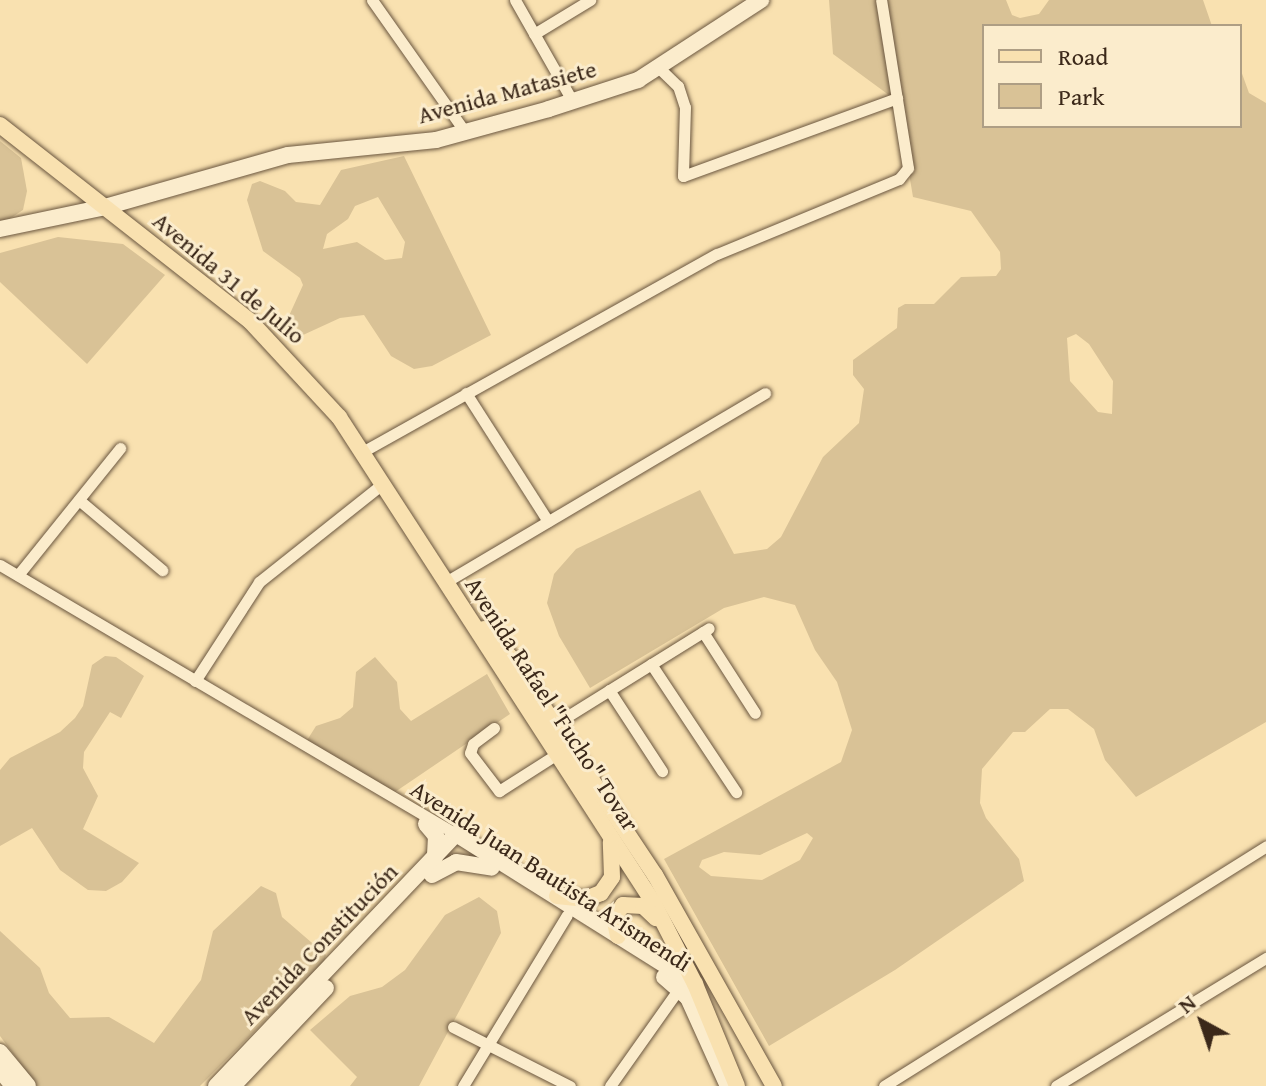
<!DOCTYPE html>
<meta charset="utf-8">
<style>
body{margin:0}
#map{position:relative;width:1266px;height:1086px;overflow:hidden;background:#f9e1b0;font-family:"Gentium Book Plus",serif}
div>[style]{position:absolute}
[style*='--x']{left:calc(var(--x)*1px);top:calc(var(--y)*1px);width:calc(var(--w)*1px);rotate:calc(var(--a)*1deg)}
.green>*{inset:0;background:#d9c296}
.roads{filter:drop-shadow(0 0 2px #6a563f) drop-shadow(0 0 2px #6a563f)}
.street>*{height:11px;margin:-5.5px;padding:0 5.5px;transform-origin:5.5px;border-radius:5.5px;background:#fbeccc}
.secondary>*{height:16px;margin:-8px;padding:0 8px;transform-origin:8px;border-radius:8px;background:#fbeccc}
.primary>*{height:16px;margin:-8px;padding:0 8px;transform-origin:8px;border-radius:8px;background:#f9e1b0}
span{translate:-50% -50%;white-space:nowrap;text-align:center;line-height:1.15;-webkit-text-stroke:6px #fbeccc;paint-order:stroke}
.street-label{font-size:24px;color:#3b2819}
.legend{position:absolute;left:982px;top:24px;width:260px;height:104px;box-sizing:border-box;background:#fbeccc;border:2px solid #ae9e84;margin:0;padding:10px 14px;list-style:none;font-size:24px;color:#3b2819}
.legend li{display:flex;align-items:center;gap:16px;height:40px}
.legend b{width:40px;border:2px solid #ae9e84}
.north{position:absolute;left:1162px;top:982px;width:80px;height:80px;-webkit-text-stroke:6px #fbeccc;paint-order:stroke;rotate:320deg;font-size:22px;font-weight:700;line-height:32px;text-align:center;color:#3b2819}
.north::after{content:'';display:block;margin:auto;width:28px;height:36px;background:#3b2819;clip-path:polygon(50% 0,100% 100%,50% 72%,0 100%)}
</style>
<div id="map">
<div class="green">
<div style="clip-path:polygon(evenodd,829px 0,1006px 0,1012px 15px,1020px 18px,1039px 14px,1049px 0,1203px 0,1212px 26px,984px 26px,984px 126px,1240px 126px,1240px 68px,1249px 93px,1266px 103px,1266px 722px,1136px 797px,1105px 760px,1094px 729px,1068px 709px,1050px 709px,1025px 732px,1013px 732px,982px 769px,980px 803px,986px 818px,1019px 859px,1024px 881px,895px 970px,769px 1046px,664px 859px,841px 762px,852px 730px,837px 682px,815px 650px,795px 605px,764px 597px,724px 608px,590px 688px,559px 636px,547px 603px,554px 574px,576px 549px,700px 490px,734px 554px,767px 549px,781px 537px,823px 457px,859px 423px,864px 389px,853px 375px,853px 360px,897px 328px,898px 308px,905px 304px,934px 304px,961px 277px,996px 276px,1001px 269px,1000px 252px,971px 211px,913px 197px,897px 101px,833px 54px,829px 0,1076px 334px,1089px 344px,1113px 381px,1112px 414px,1098px 412px,1070px 381px,1067px 338px,1076px 334px,829px 0,807px 833px,813px 838px,800px 860px,762px 880px,711px 876px,699px 867px,702px 860px,724px 852px,760px 855px,807px 833px)"></div>
<div style="clip-path:polygon(0 141px,21px 158px,27px 191px,23px 210px,0 225px)"></div>
<div style="clip-path:polygon(evenodd,404px 156px,491px 335px,432px 366px,414px 369px,391px 356px,364px 315px,340px 318px,303px 335px,288px 318px,303px 285px,300px 278px,263px 251px,247px 200px,252px 184px,260px 181px,285px 191px,296px 202px,320px 205px,341px 170px,404px 156px,378px 197px,405px 242px,402px 258px,385px 260px,357px 242px,323px 249px,327px 234px,348px 219px,355px 206px,378px 197px)"></div>
<div style="clip-path:polygon(58px 237px,123px 244px,165px 275px,87px 364px,0 282px,0 253px)"></div>
<div style="clip-path:polygon(116px 657px,144px 676px,121px 718px,110px 712px,84px 752px,83px 768px,98px 796px,83px 829px,139px 863px,122px 882px,106px 891px,88px 890px,60px 870px,32px 828px,0 846px,0 770px,10px 758px,60px 732px,75px 718px,83px 706px,92px 665px,105px 656px)"></div>
<div style="clip-path:polygon(375px 657px,397px 682px,400px 709px,411px 721px,487px 674px,510px 714px,395px 792px,306px 742px,316px 726px,340px 718px,353px 707px,356px 672px)"></div>
<div style="clip-path:polygon(261px 886px,276px 893px,282px 917px,326px 955px,324px 962px,200px 1086px,37px 1086px,0 1036px,0 931px,40px 968px,49px 993px,70px 1018px,109px 1017px,154px 1043px,201px 980px,213px 931px)"></div>
<div style="clip-path:polygon(479px 897px,497px 911px,501px 933px,419px 1086px,350px 1086px,357px 1077px,310px 1030px,350px 996px,382px 987px,405px 970px,445px 915px)"></div>
</div>
<div class="roads">
<div class="street">
<div style="--x:372;--y:0;--w:161;--a:54.8"></div>
<div style="--x:515;--y:0;--w:117;--a:60.4"></div>
<div style="--x:534;--y:34;--w:66;--a:-31.3"></div>
<div style="--x:658;--y:67;--w:28;--a:44"></div>
<div style="--x:678;--y:86;--w:22;--a:72"></div>
<div style="--x:685;--y:107;--w:69;--a:91.7"></div>
<div style="--x:683;--y:176;--w:228;--a:-20"></div>
<div style="--x:466;--y:393;--w:152;--a:57.4"></div>
<div style="--x:362;--y:452;--w:406;--a:-29.2"></div>
<div style="--x:717;--y:254;--w:197;--a:-22.4"></div>
<div style="--x:899;--y:179;--w:14;--a:-51"></div>
<div style="--x:908;--y:168;--w:170;--a:-99.1"></div>
<div style="--x:79;--y:500;--w:109;--a:40.1"></div>
<div style="--x:0;--y:565;--w:529;--a:30.54"></div>
<div style="--x:18;--y:575;--w:163;--a:-51.2"></div>
<div style="--x:444;--y:583;--w:373;--a:-30.6"></div>
<div style="--x:703;--y:632;--w:96;--a:57.3"></div>
<div style="--x:651;--y:664;--w:154;--a:56.4"></div>
<div style="--x:195;--y:681;--w:118;--a:-57.1"></div>
<div style="--x:259;--y:582;--w:157;--a:-38.5"></div>
<div style="--x:609;--y:690;--w:97;--a:56.8"></div>
<div style="--x:555;--y:724;--w:181;--a:-31.9"></div>
<div style="--x:494;--y:728;--w:26;--a:143"></div>
<div style="--x:473;--y:744;--w:9;--a:108"></div>
<div style="--x:470;--y:753;--w:48;--a:52.7"></div>
<div style="--x:499;--y:791;--w:69;--a:-32.5"></div>
<div style="--x:453;--y:1027;--w:131;--a:26.8"></div>
<div style="--x:463;--y:1086;--w:200;--a:-58.7"></div>
<div style="--x:610;--y:1086;--w:121;--a:-54.7"></div>
<div style="--x:884;--y:1086;--w:451;--a:-32.1"></div>
<div style="--x:1056;--y:1086;--w:246;--a:-31.4"></div>
</div>
<div class="secondary">
<div style="--x:0;--y:229;--w:107;--a:-11.8"></div>
<div style="--x:105;--y:207;--w:190;--a:-15.9"></div>
<div style="--x:288;--y:155;--w:149;--a:-5.8"></div>
<div style="--x:436;--y:140;--w:117;--a:-15.3"></div>
<div style="--x:549;--y:109;--w:94;--a:-18"></div>
<div style="--x:638;--y:80;--w:147;--a:-33"></div>
<div style="--x:426;--y:824;--w:16;--a:50"></div>
<div style="--x:436;--y:836;--w:21;--a:93"></div>
<div style="--x:432;--y:875;--w:27;--a:-28"></div>
<div style="--x:456;--y:862;--w:36;--a:9"></div>
<div style="--x:664;--y:977;--w:32;--a:41"></div>
<div style="--x:688;--y:998;--w:97;--a:65.6"></div>
<div style="--x:0;--y:1052;--w:44;--a:50.5"></div>
<div style="--x:0;--y:1070;--w:21;--a:51"></div>
<div style="--x:216;--y:1086;--w:348;--a:-46.4"></div>
<div style="--x:456;--y:834;--w:282;--a:32.1"></div>
<div style="--x:233;--y:1086;--w:135;--a:-46.5"></div>
</div>
<div class="primary">
<div style="--x:0;--y:125;--w:318;--a:38.1"></div>
<div style="--x:250;--y:321;--w:131;--a:47.2"></div>
<div style="--x:339;--y:417;--w:578;--a:57.08"></div>
<div style="--x:653;--y:902;--w:92;--a:62.9"></div>
<div style="--x:695;--y:984;--w:110;--a:67.6"></div>
<div style="--x:484;--y:629;--w:38;--a:47"></div>
<div style="--x:510;--y:657;--w:262;--a:56.4"></div>
<div style="--x:655;--y:875;--w:242;--a:60.6"></div>
<div style="--x:557;--y:896;--w:29;--a:6"></div>
<div style="--x:586;--y:899;--w:16;--a:-22"></div>
<div style="--x:601;--y:893;--w:19;--a:-55"></div>
<div style="--x:612;--y:877;--w:35;--a:-92"></div>
<div style="--x:618;--y:936;--w:19;--a:-102"></div>
<div style="--x:614;--y:917;--w:15;--a:-53"></div>
<div style="--x:623;--y:905;--w:20;--a:3"></div>
<div style="--x:643;--y:906;--w:18;--a:43"></div>
</div>
</div>
<div class="street-label">
<span style="left:507px;top:92px;rotate:-15deg">Avenida Matasiete</span>
<span style="left:229px;top:278px;rotate:40deg">Avenida 31 de Julio</span>
<span style="left:552px;top:704px;rotate:57deg">Avenida Rafael "Fucho" Tovar</span>
<span style="left:551px;top:876px;rotate:33deg">Avenida Juan Bautista Arismendi</span>
<span style="left:319px;top:944px;rotate:-46deg">Avenida Constitución</span>
</div>
<ul class="legend">
<li><b style="height:10px;background:#f9e1b0"></b>Road</li>
<li><b style="height:22px;background:#d9c296"></b>Park</li>
</ul>
<div class="north">N</div>
</div>
